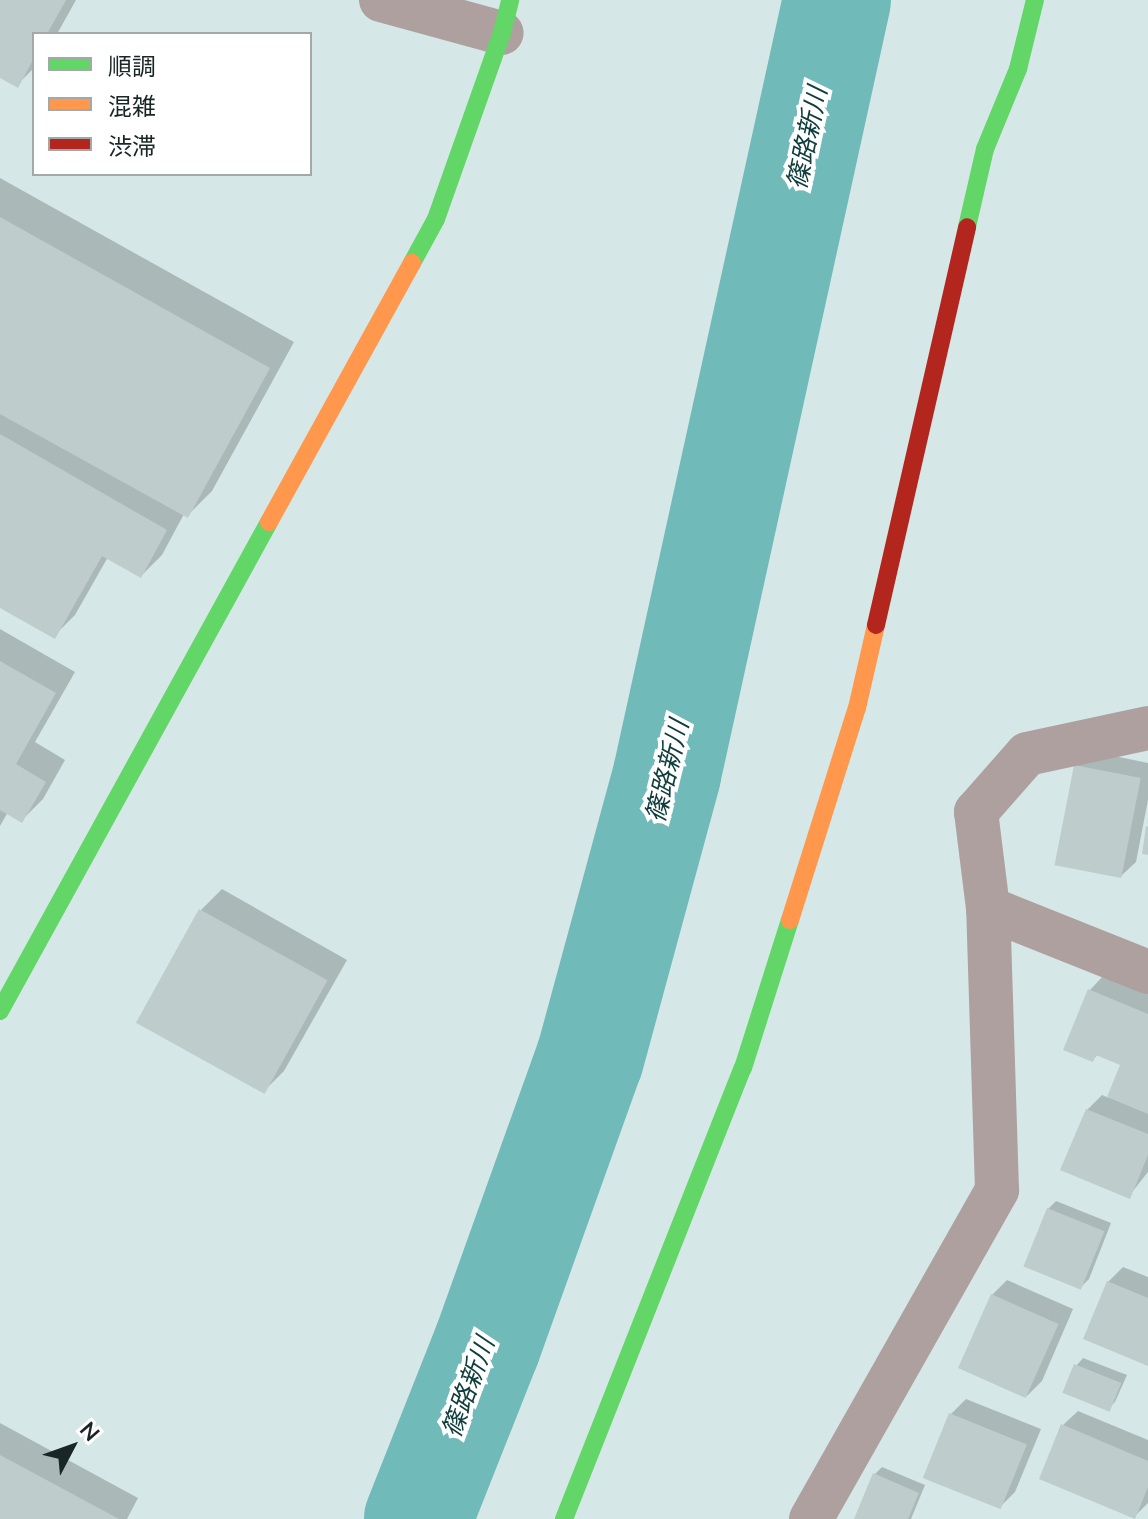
<!DOCTYPE html>
<meta charset="utf-8">
<style>
body{margin:0}
#map{position:relative;width:1148px;height:1519px;overflow:hidden;background:#d6e7e7;font-family:Mulish,"Noto Sans JP",sans-serif}
div>[style]{position:absolute}
[style*='--x']{left:calc(var(--x)*1px);top:calc(var(--y)*1px);width:calc(var(--w)*1px);rotate:calc(var(--a)*1deg)}
.shadow>*{inset:0;background:#0003}
.river>*{height:108px;margin:-54px;padding:0 54px;transform-origin:54px;border-radius:54px;background:#70baba}
.building>*{inset:0;background:#becdcc;transform-origin:0 0}
.street>*{height:44px;margin:-22px;padding:0 22px;transform-origin:22px;border-radius:22px;background:#aea09f}
.fast>*{height:18px;margin:-9px;padding:0 9px;transform-origin:9px;border-radius:9px;background:#63d668}
.slow>*{height:18px;margin:-9px;padding:0 9px;transform-origin:9px;border-radius:9px;background:#ff974d}
.jam>*{height:18px;margin:-9px;padding:0 9px;transform-origin:9px;border-radius:9px;background:#b3261e}
span{translate:-50% -50%;white-space:nowrap;text-align:center;line-height:1.15;-webkit-text-stroke:8px #fff;paint-order:stroke}
.water-label{font-size:26px;color:#0e3d3c;font-style:italic}
.legend{position:absolute;left:32px;top:32px;width:280px;height:144px;box-sizing:border-box;background:#fff;border:2px solid #a3a8a8;margin:0;padding:10px 14px;list-style:none;font-size:24px;color:#1a2626}
.legend li{display:flex;align-items:center;gap:16px;height:40px}
.legend b{width:40px;border:2px solid #a3a8a8}
.north{position:absolute;left:32px;top:1407px;width:80px;height:80px;-webkit-text-stroke:6px #fff;paint-order:stroke;rotate:49deg;font-size:22px;font-weight:700;line-height:32px;text-align:center;color:#1a2626}
.north::after{content:'';display:block;margin:auto;width:28px;height:36px;background:#1a2626;clip-path:polygon(50% 0,100% 100%,50% 72%,0 100%)}
</style>
<div id="map">
<div class="shadow">
<div style="clip-path:polygon(0 0,76px 0,57px 34px,34px 34px,34px 68px,17px 85px,0 76px)"></div>
<div style="clip-path:polygon(0 178px,294px 342px,212px 491px,187px 516px,184px 514px,162px 555px,141px 576px,108px 557px,75px 615px,54px 636px,0 605px)"></div>
<div style="clip-path:polygon(0 629px,75px 672px,35px 742px,65px 760px,43px 799px,22px 820px,8px 812px,0 826px)"></div>
<div style="clip-path:polygon(1090px 751px,1148px 763px,1148px 800px,1136px 862px,1121px 876px,1076px 766px)"></div>
<div style="clip-path:polygon(222px 889px,347px 960px,284px 1071px,263px 1092px,201px 910px)"></div>
<div style="clip-path:polygon(1104px 975px,1148px 993px,1148px 1172px,1129px 1196px,1087px 1110px,1102px 1095px,1109px 1098px,1122px 1064px,1098px 1054px,1093px 1060px,1090px 990px)"></div>
<div style="clip-path:polygon(1056px 1201px,1111px 1223px,1089px 1279px,1081px 1287px,1048px 1209px)"></div>
<div style="clip-path:polygon(1123px 1267px,1148px 1277px,1148px 1364px,1108px 1282px)"></div>
<div style="clip-path:polygon(1007px 1280px,1073px 1309px,1042px 1381px,1027px 1396px,992px 1295px)"></div>
<div style="clip-path:polygon(1083px 1358px,1127px 1375px,1115px 1402px,1108px 1409px,1076px 1366px)"></div>
<div style="clip-path:polygon(966px 1399px,1041px 1429px,1015px 1492px,1000px 1507px,951px 1414px)"></div>
<div style="clip-path:polygon(1078px 1411px,1148px 1440px,1148px 1503px,1134px 1517px,1063px 1425px)"></div>
<div style="clip-path:polygon(0 1423px,138px 1498px,127px 1519px,0 1519px)"></div>
<div style="clip-path:polygon(882px 1467px,925px 1485px,911px 1519px,856px 1519px,875px 1474px)"></div>
</div>
<div class="river">
<div style="--x:418;--y:1519;--w:187;--a:-68.4"></div>
<div style="--x:487;--y:1345;--w:305;--a:-70.3"></div>
<div style="--x:590;--y:1058;--w:294;--a:-74.8"></div>
<div style="--x:667;--y:774;--w:792;--a:-77.61"></div>
</div>
<div class="building">
<div style="clip-path:polygon(0 0,66px 0,47px 34px,34px 34px,34px 58px,18px 88px,0 78px)"></div>
<div style="clip-path:polygon(0 217px,270px 368px,188px 518px,0 414px)"></div>
<div style="clip-path:polygon(0 434px,167px 530px,141px 578px,102px 556px,55px 639px,0 608px)"></div>
<div style="clip-path:polygon(0 661px,56px 693px,16px 764px,46px 782px,22px 823px,0 810px)"></div>
<div style="left:1074px;top:765px;width:68px;height:102px;rotate:11deg"></div>
<div style="clip-path:polygon(1146px 826px,1148px 827px,1148px 855px,1142px 854px)"></div>
<div style="left:199px;top:909px;width:147px;height:130px;rotate:29deg"></div>
<div style="clip-path:polygon(1088px 989px,1148px 1014px,1148px 1114px,1107px 1097px,1120px 1065px,1096px 1055px,1093px 1062px,1063px 1050px)"></div>
<div style="clip-path:polygon(1086px 1109px,1148px 1134px,1148px 1155px,1130px 1199px,1060px 1170px)"></div>
<div style="left:1047px;top:1208px;width:62px;height:63px;rotate:22deg"></div>
<div style="clip-path:polygon(1107px 1281px,1148px 1298px,1148px 1366px,1083px 1339px)"></div>
<div style="left:991px;top:1294px;width:74px;height:81px;rotate:24deg"></div>
<div style="left:1074px;top:1364px;width:51px;height:31px;rotate:22deg"></div>
<div style="left:949px;top:1413px;width:84px;height:70px;rotate:22deg"></div>
<div style="clip-path:polygon(1061px 1424px,1148px 1461px,1148px 1487px,1135px 1519px,1039px 1479px)"></div>
<div style="clip-path:polygon(0 1455px,119px 1519px,0 1519px)"></div>
<div style="clip-path:polygon(873px 1473px,919px 1493px,908px 1519px,854px 1519px)"></div>
</div>
<div class="street">
<div style="--x:381;--y:0;--w:125;--a:15.3"></div>
<div style="--x:988;--y:908;--w:172;--a:21.8"></div>
<div style="--x:811;--y:1519;--w:378;--a:-60.5"></div>
<div style="--x:997;--y:1190;--w:282;--a:-91.8"></div>
<div style="--x:988;--y:908;--w:97;--a:-97.1"></div>
<div style="--x:976;--y:812;--w:77;--a:-48.7"></div>
<div style="--x:1027;--y:754;--w:124;--a:-12.1"></div>
</div>
<div class="fast">
<div style="--x:967;--y:227;--w:80;--a:-77"></div>
<div style="--x:985;--y:149;--w:87;--a:-67.6"></div>
<div style="--x:1018;--y:69;--w:71;--a:-76.2"></div>
<div style="--x:412;--y:263;--w:50;--a:-61.4"></div>
<div style="--x:436;--y:219;--w:197;--a:-70.5"></div>
<div style="--x:502;--y:33;--w:34;--a:-76"></div>
<div style="--x:0;--y:1011;--w:558;--a:-61.18"></div>
<div style="--x:564;--y:1519;--w:485;--a:-68.4"></div>
<div style="--x:743;--y:1068;--w:155;--a:-72.4"></div>
</div>
<div class="slow">
<div style="--x:269;--y:522;--w:296;--a:-61.1"></div>
<div style="--x:790;--y:920;--w:222;--a:-72.5"></div>
<div style="--x:857;--y:708;--w:85;--a:-77.1"></div>
</div>
<div class="jam">
<div style="--x:876;--y:625;--w:408;--a:-77.1"></div>
</div>
<div class="water-label">
<span style="left:807px;top:138px;rotate:-78deg">篠路新川</span>
<span style="left:667px;top:771px;rotate:-76deg">篠路新川</span>
<span style="left:468px;top:1387px;rotate:-70deg">篠路新川</span>
</div>
<ul class="legend">
<li><b style="height:10px;background:#63d668"></b>順調</li>
<li><b style="height:10px;background:#ff974d"></b>混雑</li>
<li><b style="height:10px;background:#b3261e"></b>渋滞</li>
</ul>
<div class="north">N</div>
</div>
